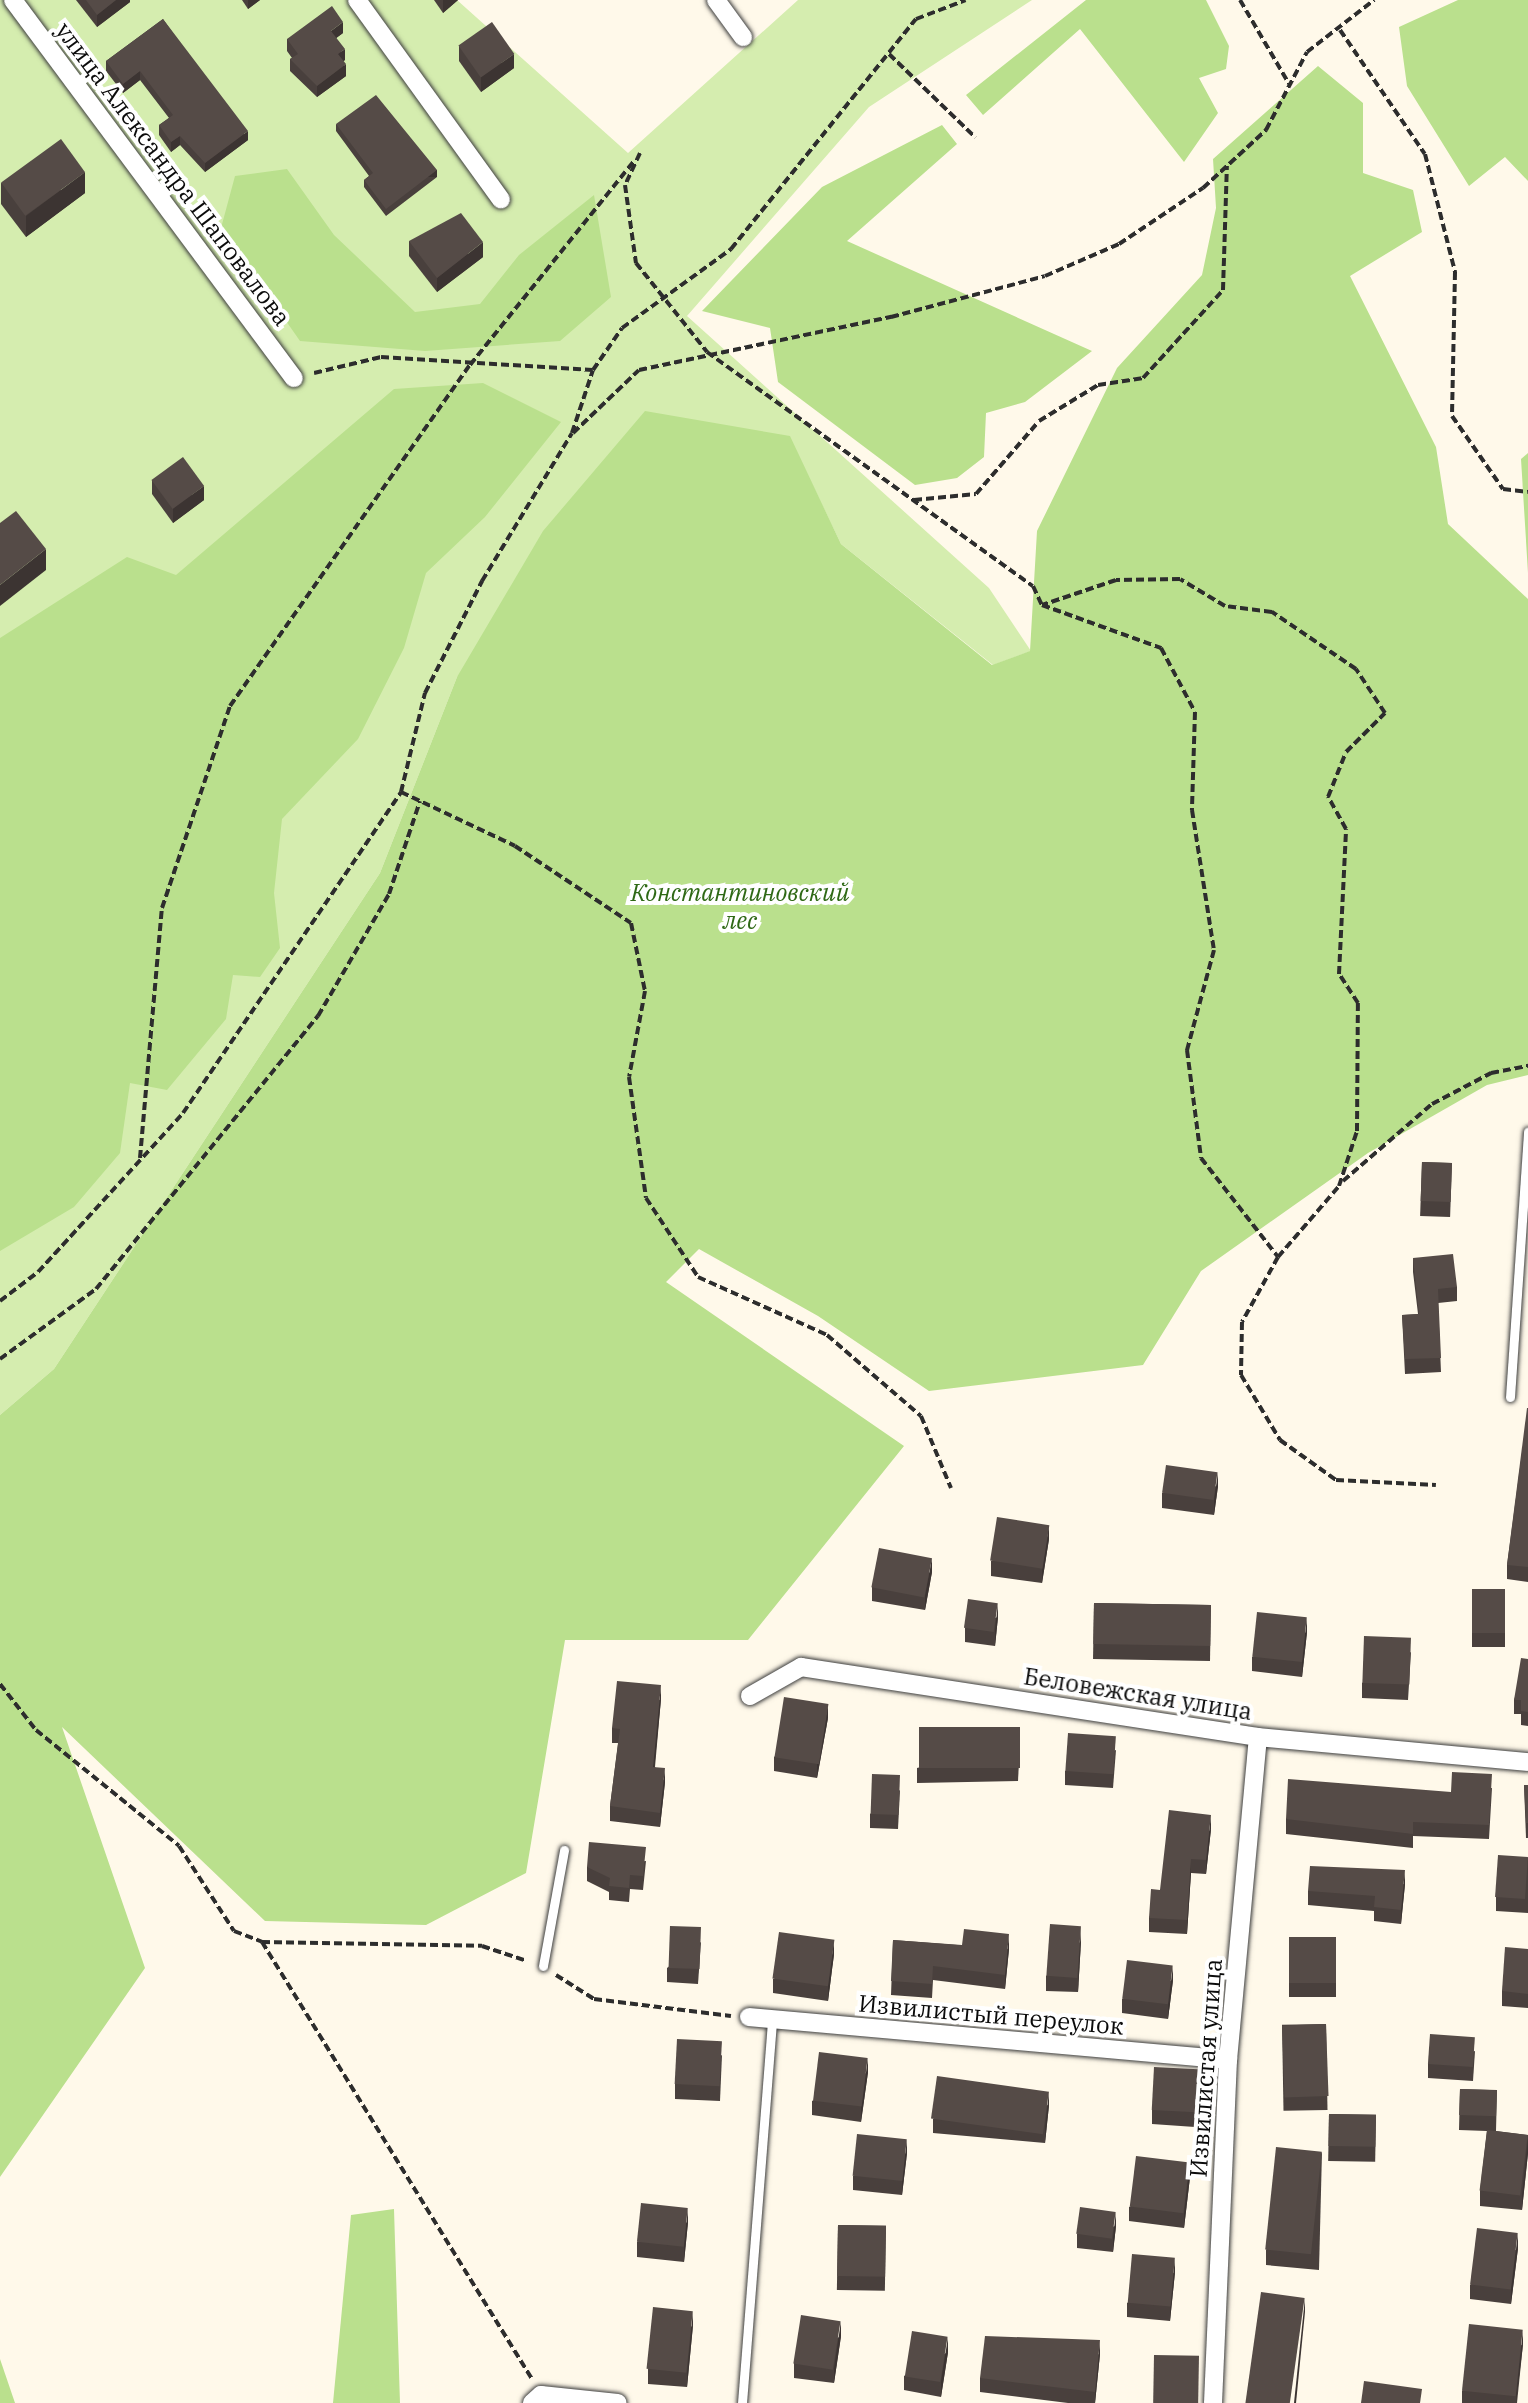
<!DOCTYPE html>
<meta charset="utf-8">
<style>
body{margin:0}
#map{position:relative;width:1528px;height:2403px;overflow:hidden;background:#fff9ea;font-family:"IBM Plex Serif",serif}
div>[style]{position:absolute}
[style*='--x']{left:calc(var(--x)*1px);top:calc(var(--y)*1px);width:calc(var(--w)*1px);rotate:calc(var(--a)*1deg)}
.green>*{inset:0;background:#d5edaf}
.forest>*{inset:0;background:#bae08d}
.path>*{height:4px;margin-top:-2px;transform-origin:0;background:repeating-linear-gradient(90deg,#2d2d2d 0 8px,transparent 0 12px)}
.roads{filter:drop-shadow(0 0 2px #3e3e3e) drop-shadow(0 0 2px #3e3e3e)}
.service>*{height:9px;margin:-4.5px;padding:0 4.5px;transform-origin:4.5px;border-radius:4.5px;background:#fff}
.minor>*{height:18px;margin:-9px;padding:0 9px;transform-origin:9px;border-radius:9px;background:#fff}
.wall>*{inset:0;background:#49403d;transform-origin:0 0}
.shaded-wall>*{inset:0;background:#3c3432;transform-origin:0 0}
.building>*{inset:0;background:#554b47;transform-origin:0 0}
span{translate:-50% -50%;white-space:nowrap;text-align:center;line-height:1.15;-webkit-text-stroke:8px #fff;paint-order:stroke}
.street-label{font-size:24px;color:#0b0b0b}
.park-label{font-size:24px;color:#2f6916;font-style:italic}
</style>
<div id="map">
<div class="green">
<div style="clip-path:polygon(0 0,457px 0,628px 153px,798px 0,1032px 0,869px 107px,687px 316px,989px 588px,1031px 651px,993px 665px,841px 544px,789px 436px,457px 677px,380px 873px,54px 1369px,0 1415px)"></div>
</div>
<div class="forest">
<div style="clip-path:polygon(1086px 0,1206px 0,1229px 46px,1226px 69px,1199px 78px,1218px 113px,1184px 162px,1080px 29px,983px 115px,966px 95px)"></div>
<div style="clip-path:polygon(1458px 0,1528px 0,1528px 181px,1505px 157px,1469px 186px,1407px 86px,1399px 27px)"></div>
<div style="clip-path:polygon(1318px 66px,1363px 103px,1363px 173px,1413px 190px,1422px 232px,1350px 276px,1436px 447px,1448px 524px,1528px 599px,1528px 1075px,1487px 1085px,1368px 1153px,1201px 1271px,1143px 1365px,929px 1391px,818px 1316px,699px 1249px,666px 1282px,904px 1446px,748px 1640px,565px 1640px,526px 1873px,426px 1925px,265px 1921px,62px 1727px,145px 1968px,0 2177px,0 1415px,54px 1369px,380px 873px,457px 677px,543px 531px,645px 411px,790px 436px,841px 544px,992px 665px,1030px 651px,1037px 531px,1117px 368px,1202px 275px,1216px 208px,1213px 159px)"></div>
<div style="clip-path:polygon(942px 125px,957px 144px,847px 241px,1092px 351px,1025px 402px,986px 413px,984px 457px,957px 478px,915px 485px,778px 382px,770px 328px,702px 311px,822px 187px)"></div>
<div style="clip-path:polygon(287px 169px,334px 235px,415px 312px,480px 304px,519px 255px,594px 195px,611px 297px,560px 341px,425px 351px,300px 341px,221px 228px,235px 176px)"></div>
<div style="clip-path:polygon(483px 383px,561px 422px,485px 517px,426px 573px,404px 648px,358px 739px,282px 819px,274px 893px,280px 948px,260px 977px,233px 975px,226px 1019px,167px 1090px,130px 1083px,120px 1153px,74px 1207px,0 1251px,0 638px,127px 557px,176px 575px,394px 389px)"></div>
<div style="clip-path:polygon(1528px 453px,1528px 573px,1521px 459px)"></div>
<div style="clip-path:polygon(394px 2209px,400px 2403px,333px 2403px,351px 2215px)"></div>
<div style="clip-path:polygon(0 2359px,15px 2403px,0 2403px)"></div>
</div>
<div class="path">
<div style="--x:1240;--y:0;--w:97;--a:59.7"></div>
<div style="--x:1340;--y:30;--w:150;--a:55.6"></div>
<div style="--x:1425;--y:154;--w:122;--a:75.7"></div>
<div style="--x:1455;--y:272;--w:144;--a:91.2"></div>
<div style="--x:1452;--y:416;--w:89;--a:55.1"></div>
<div style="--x:1503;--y:489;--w:25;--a:7"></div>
<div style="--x:889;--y:54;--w:120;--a:44"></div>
<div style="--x:640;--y:153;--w:35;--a:115"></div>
<div style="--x:625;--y:185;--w:79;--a:82"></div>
<div style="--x:636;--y:263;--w:114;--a:51.4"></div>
<div style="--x:707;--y:352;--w:401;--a:35.7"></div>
<div style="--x:1033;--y:586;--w:21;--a:65"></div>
<div style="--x:1042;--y:605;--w:127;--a:19.9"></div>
<div style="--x:1161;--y:648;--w:72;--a:62"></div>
<div style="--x:1195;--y:712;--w:98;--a:91.8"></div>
<div style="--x:1192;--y:810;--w:142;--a:81.1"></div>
<div style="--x:1214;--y:950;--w:104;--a:105.1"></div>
<div style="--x:1187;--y:1050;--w:109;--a:82.6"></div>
<div style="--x:1201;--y:1158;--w:125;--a:52.1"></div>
<div style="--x:1278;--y:1257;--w:94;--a:-49.3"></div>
<div style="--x:1339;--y:1186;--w:58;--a:-71.9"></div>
<div style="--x:1357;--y:1131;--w:128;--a:-89.6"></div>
<div style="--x:1358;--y:1003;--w:35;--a:-123"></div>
<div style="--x:1339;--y:974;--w:145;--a:-87.2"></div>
<div style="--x:1346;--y:829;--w:37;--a:-119"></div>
<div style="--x:1328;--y:797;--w:48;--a:-68.2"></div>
<div style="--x:1346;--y:752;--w:55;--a:-45"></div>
<div style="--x:1385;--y:713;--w:53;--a:-123.4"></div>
<div style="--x:1356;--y:669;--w:102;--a:-145.8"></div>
<div style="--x:1272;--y:612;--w:47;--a:-172.7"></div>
<div style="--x:1225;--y:606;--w:52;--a:-149"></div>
<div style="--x:1180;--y:579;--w:64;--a:179.1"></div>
<div style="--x:1116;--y:580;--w:78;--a:161.3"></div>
<div style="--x:314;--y:373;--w:69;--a:-13.4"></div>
<div style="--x:381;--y:357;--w:212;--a:3.5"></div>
<div style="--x:573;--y:433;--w:91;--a:-43.7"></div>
<div style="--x:639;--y:370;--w:258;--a:-11.9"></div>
<div style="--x:891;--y:317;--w:159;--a:-14.9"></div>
<div style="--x:1045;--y:276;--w:81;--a:-23.4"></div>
<div style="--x:1119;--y:244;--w:101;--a:-33.7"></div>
<div style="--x:1203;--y:188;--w:86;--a:-42.6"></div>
<div style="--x:1266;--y:130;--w:88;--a:-62.3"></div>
<div style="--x:1307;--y:52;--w:85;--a:-37.8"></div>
<div style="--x:914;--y:500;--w:62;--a:-5.5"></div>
<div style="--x:976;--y:494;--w:96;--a:-49.2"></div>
<div style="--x:1039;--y:421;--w:69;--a:-31.4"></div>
<div style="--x:1098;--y:385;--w:46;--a:-8.8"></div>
<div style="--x:1143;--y:378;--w:119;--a:-47.7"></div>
<div style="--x:1223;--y:290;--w:124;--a:-88.2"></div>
<div style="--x:401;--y:792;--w:126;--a:25.3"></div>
<div style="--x:515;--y:846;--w:139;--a:33.6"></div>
<div style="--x:631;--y:923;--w:69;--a:78.4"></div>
<div style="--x:645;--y:991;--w:87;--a:100.5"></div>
<div style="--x:629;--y:1077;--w:122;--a:82"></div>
<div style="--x:646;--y:1198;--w:95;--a:56.6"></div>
<div style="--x:698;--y:1277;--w:141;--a:24.2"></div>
<div style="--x:827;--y:1335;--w:124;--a:40.8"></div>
<div style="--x:921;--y:1416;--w:78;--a:67.4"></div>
<div style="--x:140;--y:1158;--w:251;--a:-85"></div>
<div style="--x:162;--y:908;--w:213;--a:-71.4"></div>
<div style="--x:230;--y:706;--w:417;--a:-54.9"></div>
<div style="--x:470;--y:365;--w:262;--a:-51.2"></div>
<div style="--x:1343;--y:1181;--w:118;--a:-40.9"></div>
<div style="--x:1432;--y:1104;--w:67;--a:-27.7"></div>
<div style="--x:1491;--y:1073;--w:38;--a:-11"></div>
<div style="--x:1278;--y:1257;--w:74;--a:119"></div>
<div style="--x:1242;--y:1322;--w:53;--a:91.1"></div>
<div style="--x:1241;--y:1375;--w:76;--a:59"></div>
<div style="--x:1280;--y:1440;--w:69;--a:35.5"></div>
<div style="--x:1336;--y:1480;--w:100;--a:2.9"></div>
<div style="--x:0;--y:1301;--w:48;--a:-37.3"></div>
<div style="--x:38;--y:1272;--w:215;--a:-47.6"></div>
<div style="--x:183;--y:1113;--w:388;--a:-55.8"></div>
<div style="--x:401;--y:792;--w:102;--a:-76.4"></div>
<div style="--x:425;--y:693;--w:126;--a:-63"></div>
<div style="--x:482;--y:581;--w:173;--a:-58.7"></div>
<div style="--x:572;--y:433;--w:66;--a:-71.6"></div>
<div style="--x:593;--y:370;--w:51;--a:-55.4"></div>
<div style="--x:622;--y:328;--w:135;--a:-35.9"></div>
<div style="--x:731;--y:249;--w:295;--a:-51.2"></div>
<div style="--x:916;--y:19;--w:53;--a:-20.8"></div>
<div style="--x:0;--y:1359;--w:119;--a:-36.1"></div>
<div style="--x:96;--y:1289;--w:352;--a:-50.9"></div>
<div style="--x:318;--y:1016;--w:141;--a:-59.8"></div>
<div style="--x:389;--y:894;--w:98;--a:-71.6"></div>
<div style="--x:0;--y:1684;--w:58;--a:52"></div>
<div style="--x:36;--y:1730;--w:184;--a:39"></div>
<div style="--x:179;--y:1846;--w:101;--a:57.1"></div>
<div style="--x:234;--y:1931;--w:30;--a:21"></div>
<div style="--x:262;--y:1942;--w:220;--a:1"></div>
<div style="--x:482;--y:1946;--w:47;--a:18.4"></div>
<div style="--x:262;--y:1942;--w:514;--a:58.29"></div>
<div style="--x:556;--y:1975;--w:45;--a:32.3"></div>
<div style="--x:594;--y:1999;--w:138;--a:7.1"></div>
</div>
<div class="roads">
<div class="service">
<div style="--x:1510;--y:1397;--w:266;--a:-86.1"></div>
<div style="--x:543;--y:1966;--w:118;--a:-79.7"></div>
<div style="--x:742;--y:2403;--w:385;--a:-85.5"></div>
</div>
<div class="minor">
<div style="--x:13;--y:0;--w:471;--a:53.4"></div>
<div style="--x:357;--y:0;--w:246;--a:54.2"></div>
<div style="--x:716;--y:0;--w:46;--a:53.9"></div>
<div style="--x:750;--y:1696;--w:59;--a:-29.6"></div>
<div style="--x:801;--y:1667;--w:462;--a:8.7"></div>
<div style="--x:1258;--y:1737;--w:271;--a:5.3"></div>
<div style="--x:749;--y:2017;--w:481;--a:5.1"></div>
<div style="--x:532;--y:2403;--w:12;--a:-42"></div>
<div style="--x:541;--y:2395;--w:77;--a:5.9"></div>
<div style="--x:1213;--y:2403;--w:343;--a:-87.5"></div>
<div style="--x:1228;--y:2060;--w:324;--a:-84.7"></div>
</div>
</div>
<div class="wall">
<div style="clip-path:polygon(76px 0,130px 0,130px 2px,97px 27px)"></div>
<div style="clip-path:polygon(242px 0,260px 0,248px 9px)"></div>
<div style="clip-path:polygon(434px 0,458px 0,443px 13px)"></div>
<div style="clip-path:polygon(163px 19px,248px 140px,205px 172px,180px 145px,171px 152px,159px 135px,159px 125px,169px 118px,140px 80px,123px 93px,106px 71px,106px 61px)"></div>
<div style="clip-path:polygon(343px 33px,336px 38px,345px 60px,343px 61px,346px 76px,317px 97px,290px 71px,290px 59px,292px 58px,287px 51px,287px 39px)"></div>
<div style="clip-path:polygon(459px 46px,514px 68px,481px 92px,459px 61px)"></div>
<div style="clip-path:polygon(336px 124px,437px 177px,386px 216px,364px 187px,364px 180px,369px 176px,336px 131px)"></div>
<div style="clip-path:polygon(1px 183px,85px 193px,26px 237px,1px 204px)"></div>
<div style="clip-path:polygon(409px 241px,483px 257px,437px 292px,409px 256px)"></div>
<div style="clip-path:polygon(152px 480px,204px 500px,173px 523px,152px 494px)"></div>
<div style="left:1422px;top:1162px;width:30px;height:54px;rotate:2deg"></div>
<div style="clip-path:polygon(1413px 1258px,1457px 1287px,1457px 1301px,1438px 1303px,1441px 1372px,1405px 1374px,1402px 1315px,1418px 1314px,1413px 1272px)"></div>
<div style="clip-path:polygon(1528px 1408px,1528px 1582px,1507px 1579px,1507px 1565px)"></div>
<div style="clip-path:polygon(1218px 1486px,1214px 1515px,1162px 1508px,1162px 1493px)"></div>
<div style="clip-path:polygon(1049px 1539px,1042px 1583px,991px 1576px,991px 1561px)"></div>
<div style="clip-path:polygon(932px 1572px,925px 1610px,872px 1601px,872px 1587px)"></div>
<div style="left:1472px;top:1589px;width:33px;height:58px"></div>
<div style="left:1094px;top:1603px;width:117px;height:56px;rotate:1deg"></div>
<div style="clip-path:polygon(998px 1617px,995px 1646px,965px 1642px,965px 1628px)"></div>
<div style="clip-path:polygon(1307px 1632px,1302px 1677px,1252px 1671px,1252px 1657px)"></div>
<div style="clip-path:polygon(1411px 1652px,1408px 1700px,1362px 1698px,1362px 1683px)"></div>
<div style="clip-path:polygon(1528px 1659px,1528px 1726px,1521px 1725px,1521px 1714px,1514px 1714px,1514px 1700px)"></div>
<div style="clip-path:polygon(661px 1699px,655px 1767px,665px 1782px,660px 1827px,610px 1821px,610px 1806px,618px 1743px,612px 1743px,612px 1728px)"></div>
<div style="clip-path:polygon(828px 1718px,817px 1778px,774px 1771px,774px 1757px)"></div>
<div style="clip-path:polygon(1020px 1742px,1018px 1781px,917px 1783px,917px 1768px)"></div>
<div style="clip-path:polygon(1116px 1750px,1113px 1788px,1065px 1785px,1065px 1771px)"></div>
<div style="clip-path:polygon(1524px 1785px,1528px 1785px,1528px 1838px,1526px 1838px)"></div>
<div style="clip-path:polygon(1492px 1788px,1489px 1839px,1413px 1836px,1413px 1848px,1286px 1834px,1286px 1819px,1451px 1792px)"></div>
<div style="clip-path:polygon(900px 1790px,898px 1829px,870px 1828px,870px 1814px)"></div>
<div style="clip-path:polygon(1211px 1829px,1206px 1874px,1191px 1873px,1187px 1934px,1149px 1932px,1149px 1918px,1160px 1890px)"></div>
<div style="clip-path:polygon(1528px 1857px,1528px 1913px,1496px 1911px,1496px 1897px)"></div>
<div style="clip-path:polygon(646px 1861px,643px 1890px,630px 1889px,629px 1902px,609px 1900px,609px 1892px,587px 1881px,587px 1867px)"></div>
<div style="clip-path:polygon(1405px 1884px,1401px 1924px,1374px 1921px,1374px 1911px,1308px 1905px,1308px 1891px)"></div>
<div style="left:1289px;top:1937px;width:47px;height:60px"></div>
<div style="clip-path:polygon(893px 1940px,1009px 1949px,1005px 1989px,933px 1980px,932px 1998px,891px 1995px)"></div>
<div style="clip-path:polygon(1081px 1941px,1078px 1992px,1046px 1991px,1046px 1976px)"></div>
<div style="clip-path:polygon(701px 1942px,698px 1984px,667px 1982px,667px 1968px)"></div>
<div style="clip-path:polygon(1528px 1949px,1528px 2008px,1502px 2006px,1502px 1991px)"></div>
<div style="clip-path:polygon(834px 1954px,828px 2001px,773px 1993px,773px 1979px)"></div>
<div style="clip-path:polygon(1173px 1980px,1168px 2019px,1122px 2013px,1122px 1999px)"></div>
<div style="left:1326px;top:2024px;width:86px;height:44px;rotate:89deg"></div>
<div style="clip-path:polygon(1475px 2051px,1473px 2081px,1428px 2078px,1428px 2064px)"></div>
<div style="clip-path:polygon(722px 2055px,720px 2101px,675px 2099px,675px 2084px)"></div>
<div style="clip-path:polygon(868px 2072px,861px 2122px,812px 2115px,812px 2101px)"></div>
<div style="clip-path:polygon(1198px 2083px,1195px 2127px,1152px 2124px,1152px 2110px)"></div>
<div style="clip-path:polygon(1460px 2089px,1497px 2090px,1496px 2131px,1528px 2135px,1528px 2153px,1522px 2210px,1480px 2206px,1480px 2191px,1487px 2131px,1459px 2130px)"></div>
<div style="clip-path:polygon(1049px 2105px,1045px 2143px,933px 2133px,933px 2119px)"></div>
<div style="left:1329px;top:2114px;width:47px;height:47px;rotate:1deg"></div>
<div style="clip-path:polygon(1322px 2152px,1319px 2270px,1266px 2265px,1266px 2250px)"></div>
<div style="clip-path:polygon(907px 2153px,902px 2195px,853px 2190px,853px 2176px)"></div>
<div style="clip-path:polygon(1190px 2177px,1184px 2228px,1129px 2221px,1129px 2207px)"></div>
<div style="clip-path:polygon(688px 2222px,684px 2262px,637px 2257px,637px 2242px)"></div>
<div style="left:838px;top:2225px;width:48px;height:65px;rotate:1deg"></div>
<div style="clip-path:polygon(1116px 2226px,1113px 2252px,1077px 2248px,1077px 2234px)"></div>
<div style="clip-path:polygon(1518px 2248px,1511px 2304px,1470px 2299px,1470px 2285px)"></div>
<div style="clip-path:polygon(1175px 2272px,1170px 2321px,1127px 2317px,1127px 2303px)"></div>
<div style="clip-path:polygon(693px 2325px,687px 2387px,648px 2384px,648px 2369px)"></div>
<div style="clip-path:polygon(841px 2336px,834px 2383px,794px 2378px,794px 2363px)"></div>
<div style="clip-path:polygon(1523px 2344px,1517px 2403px,1462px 2403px,1462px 2391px)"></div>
<div style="clip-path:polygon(948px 2352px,941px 2397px,904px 2390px,904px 2376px)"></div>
<div style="clip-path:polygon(1100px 2354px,1095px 2403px,1068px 2403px,980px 2392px,980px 2378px)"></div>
</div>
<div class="shaded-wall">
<div style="clip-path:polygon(116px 0,130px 0,130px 2px,97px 27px,97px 15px)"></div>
<div style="clip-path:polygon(248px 0,260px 0,248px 9px)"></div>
<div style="clip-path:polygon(443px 0,458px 0,443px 13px)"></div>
<div style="clip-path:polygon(343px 22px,343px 33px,331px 42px,331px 31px)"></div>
<div style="clip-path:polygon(345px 49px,345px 60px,338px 65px,338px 54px)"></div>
<div style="clip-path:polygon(514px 54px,514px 68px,481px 92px,481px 77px)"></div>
<div style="clip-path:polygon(346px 64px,346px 76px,317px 97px,317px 86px)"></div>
<div style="clip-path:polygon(140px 71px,140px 80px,123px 93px,123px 84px)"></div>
<div style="clip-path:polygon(248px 131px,248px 140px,205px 172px,205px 163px)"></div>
<div style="clip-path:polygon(180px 136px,180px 145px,171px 152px,171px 142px)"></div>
<div style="left:437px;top:170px;width:7px;height:64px;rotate:90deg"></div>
<div style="clip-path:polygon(85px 172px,85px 193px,26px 237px,26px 216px)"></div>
<div style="clip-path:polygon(483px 242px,483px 257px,437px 292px,437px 278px)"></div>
<div style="clip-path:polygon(204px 486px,204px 500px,173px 523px,173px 508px)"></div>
<div style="clip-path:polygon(46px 549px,46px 570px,0 606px,0 585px)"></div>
<div style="clip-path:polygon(1218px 1472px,1218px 1486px,1214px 1515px,1214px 1501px)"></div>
<div style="clip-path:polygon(1049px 1525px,1049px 1539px,1042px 1583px,1042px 1569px)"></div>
<div style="clip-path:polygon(932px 1558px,932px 1572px,925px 1610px,925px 1596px)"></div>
<div style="clip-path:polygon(998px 1603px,998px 1617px,995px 1646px,995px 1631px)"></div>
<div style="clip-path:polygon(1307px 1617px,1307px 1632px,1302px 1677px,1302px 1663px)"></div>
<div style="clip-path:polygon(661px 1685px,661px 1699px,653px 1781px,653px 1767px)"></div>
<div style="clip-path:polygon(828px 1704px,828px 1718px,817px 1778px,817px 1764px)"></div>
<div style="clip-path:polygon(665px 1768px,665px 1782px,660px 1827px,660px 1813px)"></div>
<div style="clip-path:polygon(1211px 1815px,1211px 1829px,1206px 1874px,1206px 1860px)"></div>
<div style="clip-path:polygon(1191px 1859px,1191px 1873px,1187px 1934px,1187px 1920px)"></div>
<div style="clip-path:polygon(1405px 1870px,1405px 1884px,1401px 1924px,1401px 1910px)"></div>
<div style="clip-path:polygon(1081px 1926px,1081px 1941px,1078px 1992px,1078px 1978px)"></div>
<div style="clip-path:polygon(1009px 1934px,1009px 1949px,1005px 1989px,1005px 1975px)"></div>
<div style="clip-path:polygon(834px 1940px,834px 1954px,828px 2001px,828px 1987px)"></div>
<div style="clip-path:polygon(1173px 1966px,1173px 1980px,1168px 2019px,1168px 2005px)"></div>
<div style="clip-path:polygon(868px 2058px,868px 2072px,861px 2122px,861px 2108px)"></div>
<div style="clip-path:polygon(1049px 2091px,1049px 2105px,1045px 2143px,1045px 2129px)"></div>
<div style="clip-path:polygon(907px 2139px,907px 2153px,902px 2195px,902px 2181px)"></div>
<div style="clip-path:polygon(1528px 2139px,1528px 2153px,1522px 2210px,1522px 2196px)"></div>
<div style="clip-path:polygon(1190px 2163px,1190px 2177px,1184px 2228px,1184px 2214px)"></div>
<div style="clip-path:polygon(688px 2208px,688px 2222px,684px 2262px,684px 2247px)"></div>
<div style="clip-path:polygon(1116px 2212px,1116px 2226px,1113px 2252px,1113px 2238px)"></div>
<div style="clip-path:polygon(1518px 2233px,1518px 2248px,1511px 2304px,1511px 2290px)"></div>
<div style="clip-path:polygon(1175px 2258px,1175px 2272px,1170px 2321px,1170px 2307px)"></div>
<div style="clip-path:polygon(1305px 2298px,1305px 2312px,1296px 2403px,1294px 2403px)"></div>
<div style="clip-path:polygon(693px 2311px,693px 2325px,687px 2387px,687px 2373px)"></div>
<div style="clip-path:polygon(841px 2321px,841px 2336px,834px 2383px,834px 2369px)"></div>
<div style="clip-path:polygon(1523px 2330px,1523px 2344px,1516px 2403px,1516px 2396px)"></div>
<div style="clip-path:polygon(948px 2337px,948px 2352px,941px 2397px,941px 2382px)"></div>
<div style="clip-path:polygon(1100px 2340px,1100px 2354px,1095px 2403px,1095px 2392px)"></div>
</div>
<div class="building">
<div style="clip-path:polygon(86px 0,116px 0,97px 15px)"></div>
<div style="clip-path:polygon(332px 6px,343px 22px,331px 31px,345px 49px,338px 54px,346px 64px,317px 86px,290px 59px,298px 54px,287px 39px)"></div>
<div style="clip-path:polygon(163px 19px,248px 131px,205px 163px,180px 136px,171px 142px,159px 125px,173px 115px,140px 71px,123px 84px,106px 61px)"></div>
<div style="left:492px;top:22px;width:39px;height:41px;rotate:55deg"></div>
<div style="clip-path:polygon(376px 95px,437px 170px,386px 209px,364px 180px,373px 173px,336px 124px)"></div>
<div style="left:61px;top:139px;width:41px;height:74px;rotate:54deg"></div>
<div style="clip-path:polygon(461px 213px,483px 242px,437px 278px,409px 241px)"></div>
<div style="left:183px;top:457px;width:36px;height:39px;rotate:54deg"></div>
<div style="clip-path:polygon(16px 511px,46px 549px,0 585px,0 523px)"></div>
<div style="left:1422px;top:1162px;width:30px;height:39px;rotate:2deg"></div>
<div style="clip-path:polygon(1453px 1254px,1457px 1287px,1438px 1289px,1441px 1358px,1405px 1359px,1402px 1315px,1419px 1314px,1413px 1258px)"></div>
<div style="clip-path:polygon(1527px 1408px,1528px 1408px,1528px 1567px,1507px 1565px)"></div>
<div style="left:1166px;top:1465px;width:52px;height:28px;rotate:8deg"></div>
<div style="left:997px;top:1517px;width:53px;height:44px;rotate:9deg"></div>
<div style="left:879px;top:1548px;width:54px;height:40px;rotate:11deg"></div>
<div style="left:1472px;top:1589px;width:33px;height:44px"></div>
<div style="left:968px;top:1599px;width:30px;height:29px;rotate:8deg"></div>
<div style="left:1094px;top:1603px;width:117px;height:41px;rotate:1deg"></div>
<div style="left:1257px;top:1612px;width:50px;height:45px;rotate:6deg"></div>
<div style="left:1364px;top:1636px;width:47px;height:47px;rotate:2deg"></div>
<div style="clip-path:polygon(1521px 1658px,1528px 1659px,1528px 1712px,1521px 1711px,1521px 1700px,1514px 1700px)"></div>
<div style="clip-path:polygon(617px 1681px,661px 1685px,653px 1767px,665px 1768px,660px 1813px,610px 1806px,620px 1729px,612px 1728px)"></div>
<div style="left:784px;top:1697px;width:45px;height:61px;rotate:9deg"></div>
<div style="left:919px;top:1727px;width:101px;height:41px"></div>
<div style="left:1068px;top:1733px;width:48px;height:38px;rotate:4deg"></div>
<div style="clip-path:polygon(1452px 1772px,1492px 1774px,1489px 1825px,1413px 1822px,1413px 1834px,1286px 1819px,1288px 1779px,1451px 1792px)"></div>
<div style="left:872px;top:1774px;width:28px;height:40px;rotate:2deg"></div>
<div style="clip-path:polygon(1524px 1785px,1528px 1785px,1528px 1823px,1526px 1823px)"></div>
<div style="clip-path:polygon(1169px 1810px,1211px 1815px,1206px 1860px,1191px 1859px,1187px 1920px,1149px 1918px,1151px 1889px,1160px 1890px)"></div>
<div style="clip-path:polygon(589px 1842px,646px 1847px,643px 1876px,630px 1875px,629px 1888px,609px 1886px,610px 1878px,587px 1867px)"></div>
<div style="left:1498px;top:1855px;width:30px;height:42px;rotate:4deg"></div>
<div style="clip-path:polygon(1310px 1866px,1405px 1870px,1401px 1910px,1374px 1907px,1375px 1896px,1308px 1891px)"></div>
<div style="left:1050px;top:1924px;width:31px;height:52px;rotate:4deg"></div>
<div style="left:670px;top:1926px;width:31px;height:42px;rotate:2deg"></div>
<div style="clip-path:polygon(964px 1929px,1009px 1934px,1005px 1975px,933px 1966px,932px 1984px,891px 1981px,893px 1940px,962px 1945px)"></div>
<div style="left:779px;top:1932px;width:56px;height:47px;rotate:8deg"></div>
<div style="left:1289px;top:1937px;width:47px;height:46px"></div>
<div style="clip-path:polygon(1505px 1947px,1528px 1949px,1528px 1994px,1502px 1991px)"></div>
<div style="left:1127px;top:1960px;width:46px;height:39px;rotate:7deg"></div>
<div style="left:1326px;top:2024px;width:72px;height:44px;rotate:88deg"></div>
<div style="left:1430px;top:2034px;width:45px;height:30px;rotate:4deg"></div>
<div style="left:677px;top:2039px;width:45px;height:45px;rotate:3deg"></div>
<div style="left:819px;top:2052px;width:49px;height:49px;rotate:7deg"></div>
<div style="left:1154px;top:2067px;width:44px;height:43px;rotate:3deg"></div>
<div style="left:937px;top:2076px;width:113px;height:43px;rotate:8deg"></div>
<div style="left:1460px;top:2089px;width:37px;height:26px;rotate:2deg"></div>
<div style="left:1329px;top:2114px;width:47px;height:32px;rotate:1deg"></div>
<div style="left:1487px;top:2130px;width:41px;height:61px;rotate:7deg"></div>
<div style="left:857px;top:2134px;width:50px;height:42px;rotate:6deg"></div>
<div style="left:1276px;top:2147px;width:46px;height:103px;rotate:6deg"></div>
<div style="left:1136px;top:2156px;width:54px;height:51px;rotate:7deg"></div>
<div style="left:641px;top:2203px;width:47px;height:39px;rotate:6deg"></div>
<div style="left:1080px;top:2207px;width:36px;height:27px;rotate:8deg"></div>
<div style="left:838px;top:2225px;width:48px;height:51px;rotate:1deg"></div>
<div style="left:1477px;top:2228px;width:41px;height:57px;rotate:7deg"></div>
<div style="left:1132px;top:2254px;width:43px;height:49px;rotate:5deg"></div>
<div style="left:1261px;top:2292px;width:44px;height:112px;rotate:8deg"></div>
<div style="left:653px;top:2307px;width:40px;height:62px;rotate:6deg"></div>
<div style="left:801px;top:2315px;width:40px;height:49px;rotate:9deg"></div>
<div style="left:1469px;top:2324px;width:54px;height:67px;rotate:6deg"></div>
<div style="left:912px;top:2331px;width:36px;height:46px;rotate:9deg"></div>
<div style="clip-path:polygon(985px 2336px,1100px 2340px,1095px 2392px,980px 2378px)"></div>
<div style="left:1154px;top:2355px;width:45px;height:48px;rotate:1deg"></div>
<div style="clip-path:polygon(1364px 2381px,1422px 2389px,1420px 2403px,1361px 2403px)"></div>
</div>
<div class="street-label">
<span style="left:173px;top:174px;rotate:53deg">улица Александра Шаповалова</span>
<span style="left:1138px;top:1694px;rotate:9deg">Беловежская улица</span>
<span style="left:991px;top:2015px;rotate:5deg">Извилистый переулок</span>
<span style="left:1206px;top:2068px;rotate:-86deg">Извилистая улица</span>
</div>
<div class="park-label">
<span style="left:740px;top:907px">Константиновский<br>лес</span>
</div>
</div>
